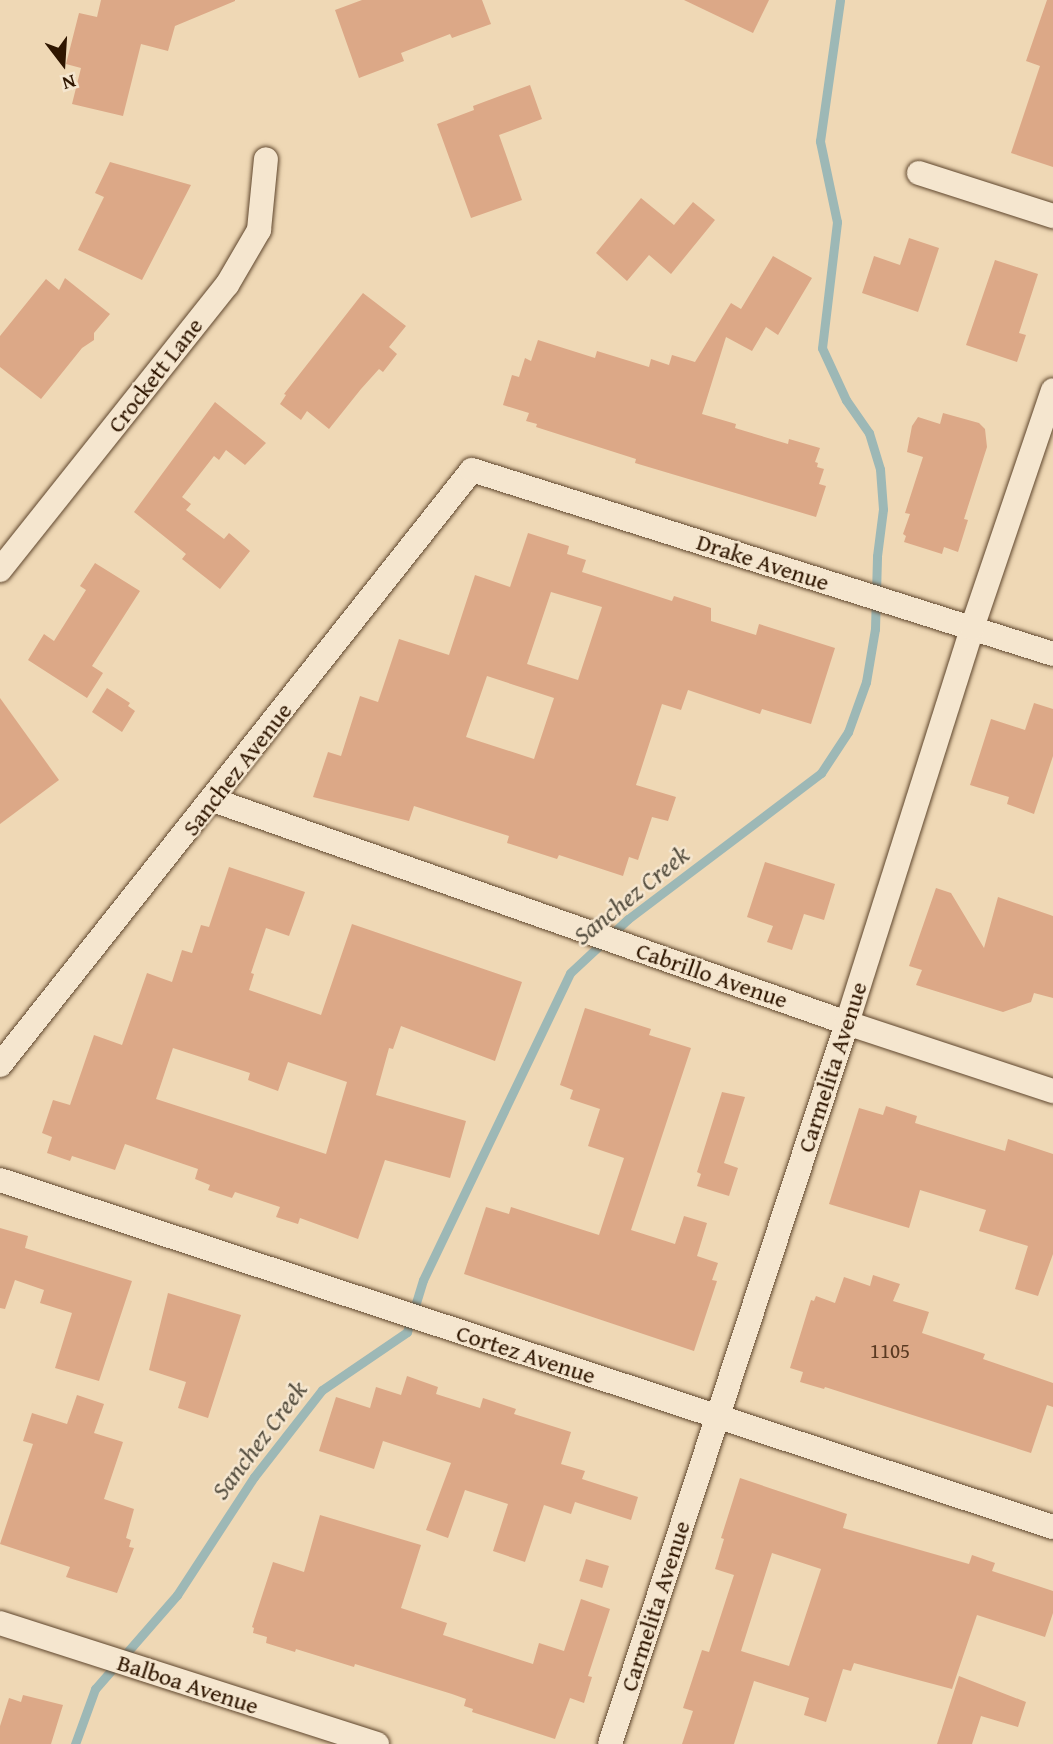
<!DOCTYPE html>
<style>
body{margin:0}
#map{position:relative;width:1053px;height:1744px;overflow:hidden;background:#efd8b5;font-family:"Gentium Book Plus",serif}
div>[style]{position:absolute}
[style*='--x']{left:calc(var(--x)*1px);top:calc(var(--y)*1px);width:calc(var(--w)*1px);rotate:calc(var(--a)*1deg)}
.stream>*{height:9px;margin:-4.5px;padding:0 4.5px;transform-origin:4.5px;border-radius:4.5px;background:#9db8b6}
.building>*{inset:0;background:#dca887;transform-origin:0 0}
.roads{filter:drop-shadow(0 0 2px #5f462d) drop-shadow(0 0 2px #5f462d)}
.street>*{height:24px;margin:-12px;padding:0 12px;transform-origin:12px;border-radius:12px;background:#f5e6cf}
span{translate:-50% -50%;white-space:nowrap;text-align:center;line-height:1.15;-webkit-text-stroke:5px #f5e6cf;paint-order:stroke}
.number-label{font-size:21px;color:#5a3a22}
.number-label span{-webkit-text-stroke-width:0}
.street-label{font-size:24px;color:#2f1600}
.water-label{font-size:26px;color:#564f40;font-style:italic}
.north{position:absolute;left:28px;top:28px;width:70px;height:70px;-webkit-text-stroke:5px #f5e6cf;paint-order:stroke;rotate:163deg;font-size:19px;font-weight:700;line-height:28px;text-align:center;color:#2f1600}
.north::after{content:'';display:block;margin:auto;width:24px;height:32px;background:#2f1600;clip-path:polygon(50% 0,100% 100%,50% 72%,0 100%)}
</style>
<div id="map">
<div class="stream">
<div style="--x:75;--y:1744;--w:59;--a:-70"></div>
<div style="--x:95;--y:1689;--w:125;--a:-48.9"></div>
<div style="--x:177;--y:1595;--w:141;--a:-56.9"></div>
<div style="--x:254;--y:1477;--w:110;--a:-52"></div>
<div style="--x:322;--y:1390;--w:103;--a:-34.3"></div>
<div style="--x:407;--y:1332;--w:54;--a:-72.9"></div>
<div style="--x:423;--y:1280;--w:340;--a:-64.4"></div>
<div style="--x:570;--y:973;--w:79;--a:-43"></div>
<div style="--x:628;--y:919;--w:242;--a:-37.1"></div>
<div style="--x:821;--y:773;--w:49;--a:-56.6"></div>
<div style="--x:848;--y:732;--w:53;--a:-70.2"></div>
<div style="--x:866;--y:682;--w:54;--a:-80.4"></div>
<div style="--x:875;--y:629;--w:73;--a:-88.4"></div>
<div style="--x:877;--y:556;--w:47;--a:-82.7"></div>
<div style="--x:883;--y:509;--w:40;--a:-94.3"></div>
<div style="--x:880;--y:469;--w:38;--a:-107"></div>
<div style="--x:869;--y:433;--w:40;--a:-124.9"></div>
<div style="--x:846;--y:400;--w:57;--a:-114.8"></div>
<div style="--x:822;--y:348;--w:127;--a:-83.2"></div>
<div style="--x:837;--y:222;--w:83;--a:-101.9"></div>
<div style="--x:820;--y:141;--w:142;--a:-81.9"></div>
</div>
<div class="building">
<div style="clip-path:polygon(101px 0,235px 0,235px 1px,175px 26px,168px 51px,141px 44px,123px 116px,72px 104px,81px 68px,66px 64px,79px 13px,97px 17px)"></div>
<div style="clip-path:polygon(362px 0,482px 0,491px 24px,452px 38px,450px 34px,401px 53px,404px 61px,359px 78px,335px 10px)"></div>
<div style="clip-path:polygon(684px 0,769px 0,753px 33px)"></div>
<div style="clip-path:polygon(1047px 0,1053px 0,1053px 167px,1011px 153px,1040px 66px,1026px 61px)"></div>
<div style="clip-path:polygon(530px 85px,542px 119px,499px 135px,522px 200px,471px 218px,437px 124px,474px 110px,473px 106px)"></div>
<div style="clip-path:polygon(110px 162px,191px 185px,142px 280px,78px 250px,104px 197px,95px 193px)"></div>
<div style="clip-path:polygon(641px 198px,674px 225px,693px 202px,715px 220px,671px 274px,649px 255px,627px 281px,596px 253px)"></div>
<div style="clip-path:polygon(909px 238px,939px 248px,918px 312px,862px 293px,874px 256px,900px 265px)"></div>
<div style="clip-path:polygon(773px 256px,812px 278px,778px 335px,766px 327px,752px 351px,726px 337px,702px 414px,736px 424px,735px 428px,788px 444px,789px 439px,820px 448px,815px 462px,818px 463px,817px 467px,824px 469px,819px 484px,826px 486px,816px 517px,635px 463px,636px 459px,536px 427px,537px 424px,526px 421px,529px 413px,503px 405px,512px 375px,519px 377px,525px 358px,531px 361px,538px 340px,595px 358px,597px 351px,649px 367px,651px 359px,669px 365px,672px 355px,695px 362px,731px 303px,741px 309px)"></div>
<div style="clip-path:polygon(995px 260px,1038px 274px,1019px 333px,1026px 335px,1017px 362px,966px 345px)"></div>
<div style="clip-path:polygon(65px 278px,110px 314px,94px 333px,94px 340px,82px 348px,41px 399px,0 367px,0 336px,46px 279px,59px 290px)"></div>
<div style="clip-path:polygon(363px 293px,406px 326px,389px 347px,397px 354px,383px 372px,379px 369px,361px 389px,329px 429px,307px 411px,301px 420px,280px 404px,286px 395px,284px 394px)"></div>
<div style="clip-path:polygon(215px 402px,266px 443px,245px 465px,226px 450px,219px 460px,214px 456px,182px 497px,191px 504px,186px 510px,224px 539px,229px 533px,250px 551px,220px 589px,182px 559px,186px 554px,134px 512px)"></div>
<div style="clip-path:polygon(943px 413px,979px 423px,985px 429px,987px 447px,964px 519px,968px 520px,958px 552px,944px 547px,942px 554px,904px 542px,906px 536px,903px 534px,910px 514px,905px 513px,923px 457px,907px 452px,912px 426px,918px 417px,940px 424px)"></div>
<div style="clip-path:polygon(evenodd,528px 533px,569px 546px,567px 554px,586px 560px,582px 572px,672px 601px,674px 596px,711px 608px,711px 621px,756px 635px,759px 624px,835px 648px,811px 724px,762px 709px,760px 714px,688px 690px,681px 710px,662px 704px,636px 785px,676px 797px,668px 821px,652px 817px,638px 860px,629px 857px,623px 876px,559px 855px,557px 859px,507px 843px,509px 836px,414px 806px,409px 821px,313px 797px,328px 752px,341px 756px,360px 696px,378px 702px,399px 639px,449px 655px,475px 575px,510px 587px,528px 533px,551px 592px,602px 607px,578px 680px,527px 664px,551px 592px,528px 533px,487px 676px,554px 698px,534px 759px,466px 737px,487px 676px)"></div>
<div style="clip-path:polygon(95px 563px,140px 591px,92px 666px,103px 673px,87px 698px,28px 660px,44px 634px,54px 641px,86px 590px,80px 586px)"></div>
<div style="clip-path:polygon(107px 688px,130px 703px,128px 706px,135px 711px,122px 732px,92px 712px)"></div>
<div style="clip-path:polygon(0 698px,59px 780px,0 824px)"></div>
<div style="clip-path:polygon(1034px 703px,1053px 709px,1053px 756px,1034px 814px,1007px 804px,1009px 797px,970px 785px,991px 719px,1025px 730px)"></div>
<div style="clip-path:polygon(765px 862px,835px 884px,824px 920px,804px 914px,792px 950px,767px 942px,773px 926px,747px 917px)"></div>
<div style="clip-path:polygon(evenodd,229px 867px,305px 892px,289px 936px,266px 928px,251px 973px,254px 974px,249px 990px,321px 1015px,352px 924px,522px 982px,495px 1061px,401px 1026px,393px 1049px,389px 1048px,376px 1095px,466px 1121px,450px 1178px,385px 1160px,358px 1239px,300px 1218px,298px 1224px,276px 1217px,280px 1207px,235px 1192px,232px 1198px,208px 1190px,210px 1185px,195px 1179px,198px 1169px,125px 1144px,115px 1170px,72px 1156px,70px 1161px,47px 1153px,52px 1137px,42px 1133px,53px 1100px,70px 1105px,94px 1035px,122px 1045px,147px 973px,172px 982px,182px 950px,192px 953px,201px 925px,209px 927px,229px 867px,173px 1048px,250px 1073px,248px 1080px,278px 1091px,288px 1062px,347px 1082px,326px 1154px,156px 1099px,173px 1048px)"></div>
<div style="clip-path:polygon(936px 888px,951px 893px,984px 948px,998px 897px,1053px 916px,1053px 998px,1034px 993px,1031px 1002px,1003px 1012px,916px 985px,922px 970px,909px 966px)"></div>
<div style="clip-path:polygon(585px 1008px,651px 1029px,649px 1035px,691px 1048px,631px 1230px,675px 1244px,684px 1216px,707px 1223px,697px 1256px,718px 1263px,712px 1280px,717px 1281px,694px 1351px,464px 1274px,486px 1207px,509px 1214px,511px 1207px,599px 1235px,624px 1158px,588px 1146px,600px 1109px,570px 1099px,573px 1090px,560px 1085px)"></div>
<div style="clip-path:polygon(722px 1092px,745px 1097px,724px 1163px,738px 1168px,729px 1196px,697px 1186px,701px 1174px,697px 1172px)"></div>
<div style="clip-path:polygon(886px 1106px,917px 1116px,915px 1123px,1005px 1151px,1008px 1139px,1053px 1154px,1053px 1254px,1038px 1296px,1015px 1289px,1028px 1246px,979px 1231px,986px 1210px,920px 1190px,909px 1228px,829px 1204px,859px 1108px,883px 1115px)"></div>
<div style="clip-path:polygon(0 1228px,28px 1236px,25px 1248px,132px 1281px,99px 1381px,55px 1368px,72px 1313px,40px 1303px,44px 1290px,15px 1280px,5px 1309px,0 1308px)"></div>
<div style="clip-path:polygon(873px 1275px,900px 1284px,893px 1301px,929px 1312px,922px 1333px,985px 1354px,983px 1359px,1053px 1383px,1053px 1407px,1047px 1405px,1031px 1453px,825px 1387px,824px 1389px,800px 1382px,803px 1372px,790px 1368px,811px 1300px,814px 1301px,816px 1296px,835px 1303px,844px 1277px,870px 1286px)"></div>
<div style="clip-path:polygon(168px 1293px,241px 1315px,208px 1418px,178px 1408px,186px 1382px,149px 1370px)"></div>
<div style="clip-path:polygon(407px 1376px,438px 1387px,436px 1394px,480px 1408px,483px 1398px,516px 1409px,514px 1414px,571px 1432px,561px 1464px,585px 1471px,582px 1479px,638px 1497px,631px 1520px,575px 1502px,571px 1514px,544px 1505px,525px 1562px,493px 1551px,508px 1504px,465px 1490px,448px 1538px,426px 1530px,451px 1463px,383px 1441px,374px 1469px,319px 1451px,336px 1397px,370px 1408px,376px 1387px,401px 1395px)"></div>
<div style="clip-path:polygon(77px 1395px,104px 1404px,94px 1433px,123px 1442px,104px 1499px,134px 1509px,126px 1538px,131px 1540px,129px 1547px,134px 1548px,117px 1593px,66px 1577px,70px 1567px,0 1544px,33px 1444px,23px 1441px,32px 1413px,67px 1424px)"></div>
<div style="clip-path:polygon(evenodd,740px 1478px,847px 1514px,843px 1528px,969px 1564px,972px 1555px,995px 1563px,992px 1571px,1053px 1591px,1053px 1613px,1045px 1637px,977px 1615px,952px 1689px,854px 1663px,851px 1671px,843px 1669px,826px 1722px,804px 1715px,809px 1698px,754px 1681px,734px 1744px,682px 1744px,693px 1711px,683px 1708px,702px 1650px,709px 1652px,734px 1575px,715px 1569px,724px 1539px,721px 1538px,740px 1478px,772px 1553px,821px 1569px,789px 1666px,741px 1651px,772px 1553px)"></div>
<div style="clip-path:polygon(320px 1515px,421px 1545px,401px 1608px,447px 1623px,443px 1635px,533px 1664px,539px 1643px,564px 1651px,581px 1599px,610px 1609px,588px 1676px,592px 1677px,584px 1703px,570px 1698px,555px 1739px,472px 1712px,473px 1709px,464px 1706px,466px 1699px,452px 1694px,355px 1664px,354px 1667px,296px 1649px,295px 1652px,266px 1643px,267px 1637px,253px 1633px,254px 1628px,252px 1627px,273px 1562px,304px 1572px)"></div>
<div style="left:586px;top:1559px;width:24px;height:23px;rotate:17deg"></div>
<div style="clip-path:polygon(959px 1676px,1026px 1702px,1018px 1727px,981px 1716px,972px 1744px,937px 1744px)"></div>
<div style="clip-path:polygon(23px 1695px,63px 1705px,51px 1744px,0 1744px,0 1726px,9px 1698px,21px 1702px)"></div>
</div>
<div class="roads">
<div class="street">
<div style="--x:919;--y:173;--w:141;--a:17.8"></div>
<div style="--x:0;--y:570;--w:364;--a:-51.5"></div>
<div style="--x:227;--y:285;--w:64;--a:-59.8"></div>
<div style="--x:259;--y:230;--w:71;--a:-84.4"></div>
<div style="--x:213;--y:800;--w:672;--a:19.38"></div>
<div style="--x:847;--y:1023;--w:217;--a:18.3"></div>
<div style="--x:0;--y:1065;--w:759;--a:-51.58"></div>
<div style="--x:472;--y:470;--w:609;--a:17.57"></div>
<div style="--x:0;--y:1180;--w:1109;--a:18.24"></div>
<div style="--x:0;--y:1623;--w:396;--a:17.8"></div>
<div style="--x:610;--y:1744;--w:759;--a:-71.8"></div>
<div style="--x:847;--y:1023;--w:414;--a:-72.4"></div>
<div style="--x:972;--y:628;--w:251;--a:-71.2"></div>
</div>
</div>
<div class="number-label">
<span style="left:890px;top:1351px">1105</span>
</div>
<div class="street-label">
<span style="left:155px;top:375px;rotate:-52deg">Crockett Lane</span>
<span style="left:763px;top:562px;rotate:18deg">Drake Avenue</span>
<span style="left:237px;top:769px;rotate:-52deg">Sanchez Avenue</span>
<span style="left:712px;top:975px;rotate:19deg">Cabrillo Avenue</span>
<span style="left:832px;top:1067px;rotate:-72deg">Carmelita Avenue</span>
<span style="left:526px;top:1354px;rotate:18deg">Cortez Avenue</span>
<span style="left:655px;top:1606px;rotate:-72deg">Carmelita Avenue</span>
<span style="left:188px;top:1684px;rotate:18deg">Balboa Avenue</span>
</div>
<div class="water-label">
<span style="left:631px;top:895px;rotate:-39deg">Sanchez Creek</span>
<span style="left:259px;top:1440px;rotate:-53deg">Sanchez Creek</span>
</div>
<div class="north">N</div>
</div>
